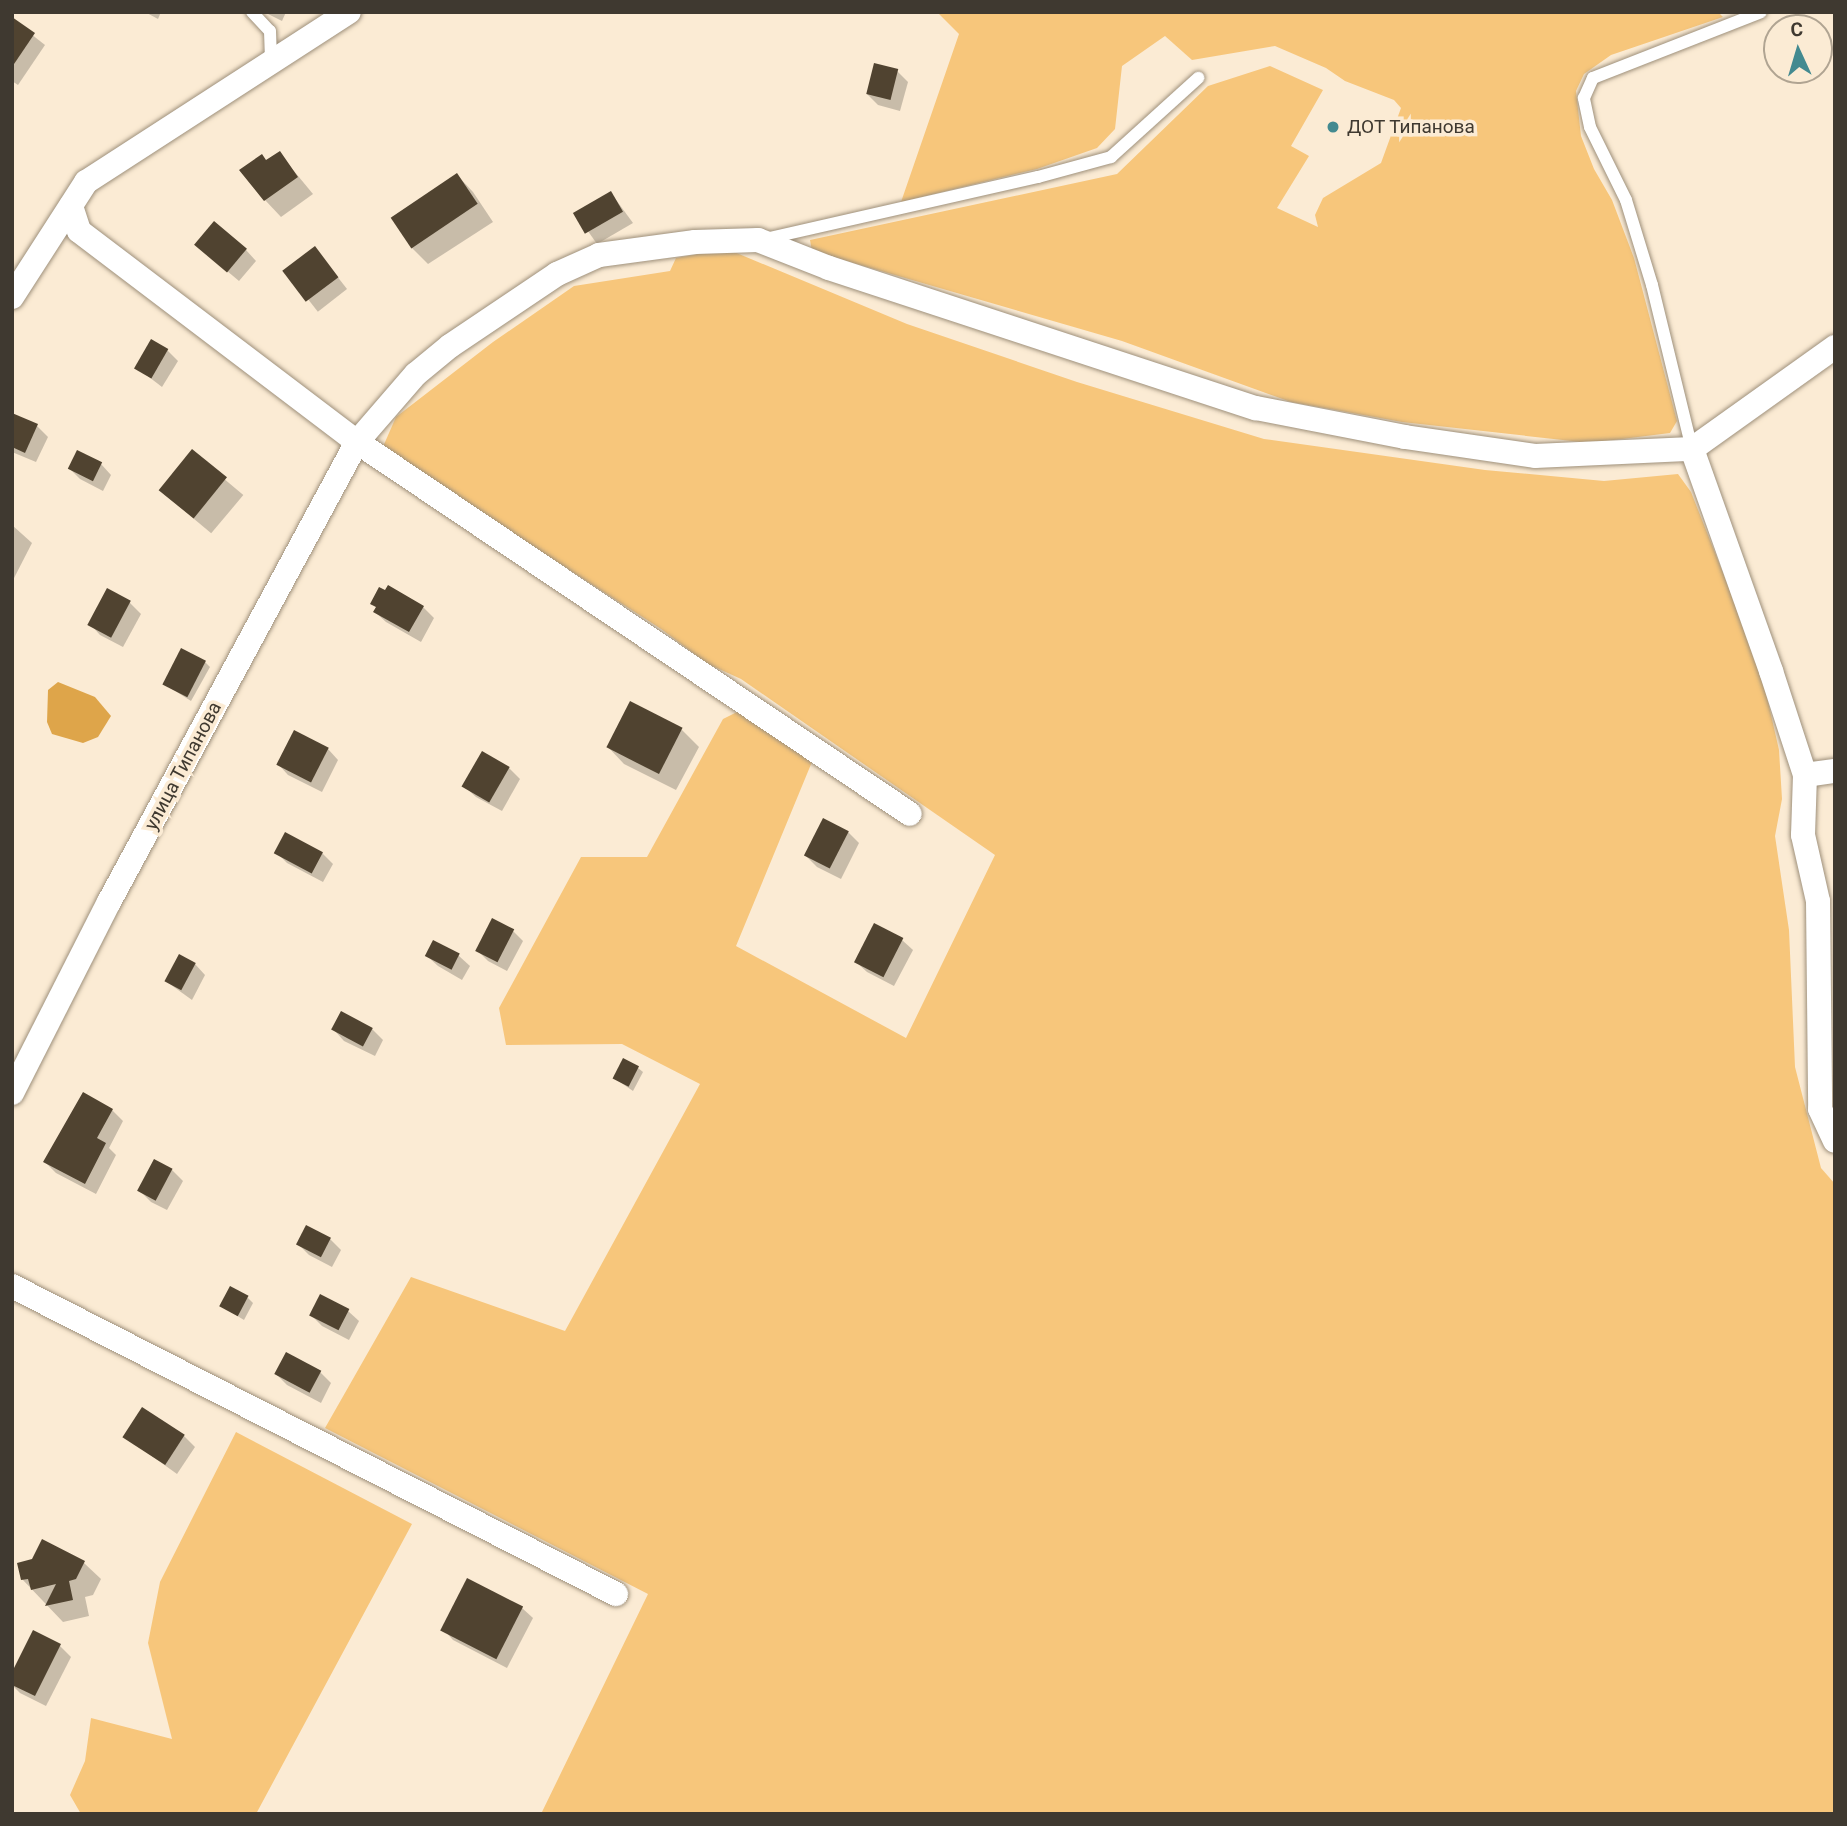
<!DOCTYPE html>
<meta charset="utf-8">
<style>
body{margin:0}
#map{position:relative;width:1847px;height:1826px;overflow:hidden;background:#fbebd4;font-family:Roboto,sans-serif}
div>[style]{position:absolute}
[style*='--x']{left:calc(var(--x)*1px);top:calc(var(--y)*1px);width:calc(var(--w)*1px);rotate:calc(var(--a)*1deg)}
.green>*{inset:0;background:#f7c67b}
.water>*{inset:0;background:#dea54a}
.shadow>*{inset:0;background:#0003;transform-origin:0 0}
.building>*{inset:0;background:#504330;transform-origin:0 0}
.roads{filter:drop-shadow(0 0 2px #9e907b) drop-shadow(0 0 2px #9e907b)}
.lane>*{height:12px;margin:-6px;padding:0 6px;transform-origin:6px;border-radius:6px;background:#fff}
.street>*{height:24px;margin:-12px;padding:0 12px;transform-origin:12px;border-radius:12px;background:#fff}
.dots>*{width:19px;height:19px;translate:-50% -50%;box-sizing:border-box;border:4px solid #fbebd4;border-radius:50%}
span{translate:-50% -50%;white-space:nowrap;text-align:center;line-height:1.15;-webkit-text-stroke:7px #fbebd4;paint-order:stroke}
.poi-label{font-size:19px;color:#3f3930}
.left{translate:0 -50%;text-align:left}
.street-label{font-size:19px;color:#3f3930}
.frame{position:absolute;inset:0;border:14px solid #3f3930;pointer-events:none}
.north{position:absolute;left:1763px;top:14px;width:70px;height:70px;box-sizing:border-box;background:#fbebd4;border:2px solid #b0a492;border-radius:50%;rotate:356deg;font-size:19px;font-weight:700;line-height:28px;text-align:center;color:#3f3930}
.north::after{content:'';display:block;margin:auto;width:24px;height:32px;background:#438a90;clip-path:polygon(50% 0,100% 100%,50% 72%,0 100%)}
</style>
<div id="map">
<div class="green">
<div style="clip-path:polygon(937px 12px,1718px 12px,1723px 17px,1611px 55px,1584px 74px,1576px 91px,1581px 136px,1594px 169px,1612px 200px,1634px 258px,1677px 421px,1670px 433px,1590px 443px,1402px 422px,1291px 402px,1122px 341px,812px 251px,810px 240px,1117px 174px,1208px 86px,1270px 66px,1323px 90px,1291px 146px,1309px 156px,1277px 208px,1318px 227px,1315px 215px,1323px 198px,1381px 163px,1401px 108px,1394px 100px,1345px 81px,1326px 68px,1275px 46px,1192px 60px,1165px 36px,1122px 66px,1115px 129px,1097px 148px,1037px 169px,901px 202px,959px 34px)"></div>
<div style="clip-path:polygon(727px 249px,907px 324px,1077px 382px,1264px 439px,1485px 470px,1604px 481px,1678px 474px,1691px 492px,1746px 631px,1767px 697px,1779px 750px,1782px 799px,1775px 836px,1789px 930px,1795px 1067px,1821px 1168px,1835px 1184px,1835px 1814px,541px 1814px,648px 1594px,325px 1428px,411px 1277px,565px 1331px,700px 1084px,622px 1044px,506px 1045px,499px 1008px,581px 857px,647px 857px,723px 719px,737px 712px,814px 757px,736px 946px,906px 1038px,995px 855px,741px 679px,708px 664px,661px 629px,382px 449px,396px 417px,493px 342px,574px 286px,670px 271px,676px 258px)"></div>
<div style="clip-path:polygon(236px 1432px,412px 1524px,256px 1814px,81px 1814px,70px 1795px,85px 1761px,91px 1718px,172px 1739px,148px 1643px,160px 1582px)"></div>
</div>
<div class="water">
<div style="clip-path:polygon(58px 682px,95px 697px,111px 716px,98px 737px,83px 743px,52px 734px,47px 722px,48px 690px)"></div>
</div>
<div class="shadow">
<div style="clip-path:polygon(145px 12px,161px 12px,158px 19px)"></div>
<div style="clip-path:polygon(264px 12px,286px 12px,282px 21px)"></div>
<div style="clip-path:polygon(12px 19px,45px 45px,18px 85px,12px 81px)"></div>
<div style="clip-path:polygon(897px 71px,908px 82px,900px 111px,878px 105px,867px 94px)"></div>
<div style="clip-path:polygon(279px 153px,313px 194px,281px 217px,265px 200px,267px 162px)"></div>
<div style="clip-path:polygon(457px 175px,473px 192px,493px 222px,428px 264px,411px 247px,392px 217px)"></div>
<div style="clip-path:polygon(611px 193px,633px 223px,597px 244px,576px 214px)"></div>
<div style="left:315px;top:248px;width:52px;height:37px;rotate:52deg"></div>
<div style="clip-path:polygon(246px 250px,256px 261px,239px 281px,208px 255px)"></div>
<div style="clip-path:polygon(167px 350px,178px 361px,162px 387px,136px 367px)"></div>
<div style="clip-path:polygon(12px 415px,37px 426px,48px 437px,36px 462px,12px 452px)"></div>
<div style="left:192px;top:452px;width:67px;height:50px;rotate:40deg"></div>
<div style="clip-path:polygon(101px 464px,111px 475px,103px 491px,80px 479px,69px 468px)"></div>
<div style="clip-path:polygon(12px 525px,32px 543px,12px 582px)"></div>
<div style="clip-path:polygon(107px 590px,130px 603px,141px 614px,123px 647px,100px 635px,90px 624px)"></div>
<div style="clip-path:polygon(372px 603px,423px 607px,434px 618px,421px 642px,386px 622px,375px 612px,377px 608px)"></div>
<div style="clip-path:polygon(205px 662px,210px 667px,191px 701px,164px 684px)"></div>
<div style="clip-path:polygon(682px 730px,699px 747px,676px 790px,624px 764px,608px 747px)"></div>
<div style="clip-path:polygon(328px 749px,338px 760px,322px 792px,288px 775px,278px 764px)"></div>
<div style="clip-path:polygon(509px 768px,520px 779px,502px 811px,476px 797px,465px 787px)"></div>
<div style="clip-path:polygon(848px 832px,859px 843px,841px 879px,817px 867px,806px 856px)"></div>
<div style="clip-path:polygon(276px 852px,322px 853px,333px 864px,323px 882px,287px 863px)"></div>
<div style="clip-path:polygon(512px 930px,523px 941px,507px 971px,488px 961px,477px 950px)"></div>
<div style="clip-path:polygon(902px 940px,913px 950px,894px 986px,867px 972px,856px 962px)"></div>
<div style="clip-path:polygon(427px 956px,459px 956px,470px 966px,462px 980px,438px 966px)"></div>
<div style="clip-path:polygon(195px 964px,205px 975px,192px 1000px,167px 982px)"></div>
<div style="clip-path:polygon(372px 1029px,383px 1040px,375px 1056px,344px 1041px,334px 1030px)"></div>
<div style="clip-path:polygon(638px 1068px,643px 1072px,633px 1091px,614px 1078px)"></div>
<div style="clip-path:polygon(112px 1110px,123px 1121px,109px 1148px,116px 1155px,96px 1194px,56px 1173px,45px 1162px)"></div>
<div style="clip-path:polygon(172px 1170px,183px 1181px,167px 1210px,151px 1202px,140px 1191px)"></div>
<div style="clip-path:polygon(330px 1239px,341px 1250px,332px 1267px,309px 1255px,298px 1244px)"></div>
<div style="clip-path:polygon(248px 1298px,253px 1303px,244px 1320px,221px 1306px)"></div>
<div style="clip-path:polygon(348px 1311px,359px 1321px,349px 1340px,322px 1326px,311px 1315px)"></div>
<div style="clip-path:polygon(320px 1372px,331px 1383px,321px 1403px,287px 1385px,276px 1374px)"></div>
<div style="clip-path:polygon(124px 1436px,184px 1436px,195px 1447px,177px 1474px)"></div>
<div style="clip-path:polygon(42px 1542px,84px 1563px,101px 1579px,93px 1595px,85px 1597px,89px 1616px,63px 1622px,22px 1579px)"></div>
<div style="clip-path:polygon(522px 1608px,533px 1618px,507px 1668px,453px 1640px,443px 1629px)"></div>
<div style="clip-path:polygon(60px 1646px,71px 1657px,46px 1706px,20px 1693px,12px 1685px)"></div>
</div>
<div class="building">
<div style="clip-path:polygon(12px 17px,35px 33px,12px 67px)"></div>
<div style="left:874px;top:63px;width:25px;height:32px;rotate:14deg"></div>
<div style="clip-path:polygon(280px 151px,298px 177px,264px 201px,239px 170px,262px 154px,266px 160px)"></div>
<div style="left:457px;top:173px;width:37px;height:80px;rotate:56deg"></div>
<div style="left:611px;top:191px;width:24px;height:44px;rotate:60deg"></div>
<div style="left:214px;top:221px;width:43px;height:31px;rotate:40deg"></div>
<div style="left:315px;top:246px;width:39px;height:41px;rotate:53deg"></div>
<div style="left:151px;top:339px;width:20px;height:34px;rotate:30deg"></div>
<div style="clip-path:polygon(12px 413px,38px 424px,25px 453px,12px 447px)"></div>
<div style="left:192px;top:449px;width:45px;height:53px;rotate:39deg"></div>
<div style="left:77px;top:450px;width:28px;height:21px;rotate:26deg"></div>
<div style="clip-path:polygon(388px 585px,424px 606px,409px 632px,373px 612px,376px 607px,370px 604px,379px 587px,385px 590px)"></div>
<div style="left:107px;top:588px;width:27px;height:42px;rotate:28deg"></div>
<div style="left:181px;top:648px;width:28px;height:41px;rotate:27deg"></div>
<div style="left:630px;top:701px;width:59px;height:52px;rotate:27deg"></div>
<div style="left:294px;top:730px;width:39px;height:39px;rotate:27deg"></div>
<div style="left:482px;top:751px;width:32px;height:41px;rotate:30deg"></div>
<div style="left:823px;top:818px;width:29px;height:42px;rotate:27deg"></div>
<div style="left:285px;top:832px;width:43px;height:24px;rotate:28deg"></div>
<div style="left:492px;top:918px;width:25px;height:37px;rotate:27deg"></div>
<div style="left:874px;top:923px;width:33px;height:44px;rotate:27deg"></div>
<div style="left:433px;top:940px;width:30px;height:18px;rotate:27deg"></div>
<div style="left:179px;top:954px;width:19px;height:31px;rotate:28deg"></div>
<div style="left:341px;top:1011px;width:36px;height:21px;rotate:28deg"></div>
<div style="left:623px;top:1058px;width:18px;height:23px;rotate:27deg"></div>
<div style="clip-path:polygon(83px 1092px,113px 1109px,97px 1138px,106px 1143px,85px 1184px,43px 1162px)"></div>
<div style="left:154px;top:1159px;width:21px;height:36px;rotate:28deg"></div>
<div style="left:306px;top:1225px;width:28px;height:22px;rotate:27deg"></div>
<div style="left:230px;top:1286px;width:21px;height:23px;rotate:28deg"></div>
<div style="left:320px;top:1294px;width:33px;height:24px;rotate:27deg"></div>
<div style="left:286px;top:1352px;width:40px;height:25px;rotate:28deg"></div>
<div style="left:142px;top:1407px;width:51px;height:36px;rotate:33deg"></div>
<div style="clip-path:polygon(42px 1539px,85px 1561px,76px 1579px,69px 1581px,73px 1600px,45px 1606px,56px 1584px,31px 1590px,28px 1579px,21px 1580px,17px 1563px,32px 1559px)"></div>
<div style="left:467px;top:1578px;width:63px;height:59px;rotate:27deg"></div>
<div style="clip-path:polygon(33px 1630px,61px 1644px,35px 1696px,12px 1685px,12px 1672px)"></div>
</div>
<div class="roads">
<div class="lane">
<div style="--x:252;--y:12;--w:26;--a:47"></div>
<div style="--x:270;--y:31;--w:31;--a:88"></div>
<div style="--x:765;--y:239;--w:280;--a:-12.8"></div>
<div style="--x:1038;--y:177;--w:76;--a:-15.3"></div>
<div style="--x:1111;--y:157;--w:118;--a:-42.2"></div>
<div style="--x:1692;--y:449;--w:169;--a:-103.7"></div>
<div style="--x:1652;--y:285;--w:89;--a:-107"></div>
<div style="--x:1626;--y:200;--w:81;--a:-116.3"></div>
<div style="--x:1590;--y:127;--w:30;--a:-102"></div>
<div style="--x:1584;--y:98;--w:22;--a:-66"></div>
<div style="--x:1593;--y:78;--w:180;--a:-21.4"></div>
</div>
<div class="street">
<div style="--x:71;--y:206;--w:26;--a:72"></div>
<div style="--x:79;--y:231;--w:349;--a:37.2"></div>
<div style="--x:357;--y:442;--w:666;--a:33.93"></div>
<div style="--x:12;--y:297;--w:137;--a:-57.2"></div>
<div style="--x:86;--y:182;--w:313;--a:-32.9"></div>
<div style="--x:1692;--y:449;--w:236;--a:70.4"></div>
<div style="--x:1771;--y:671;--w:109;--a:71.9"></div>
<div style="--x:1805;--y:775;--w:60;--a:91.9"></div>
<div style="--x:1803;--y:835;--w:68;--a:77.2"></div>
<div style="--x:1818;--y:901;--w:208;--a:89.4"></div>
<div style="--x:1820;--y:1109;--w:35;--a:65"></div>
<div style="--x:1805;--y:775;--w:30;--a:-8"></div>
<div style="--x:12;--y:1093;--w:214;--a:-63.1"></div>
<div style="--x:109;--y:902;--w:523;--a:-61.67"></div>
<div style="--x:357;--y:442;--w:90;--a:-49.1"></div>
<div style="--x:416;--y:374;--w:44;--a:-39.5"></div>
<div style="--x:450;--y:346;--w:129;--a:-33.9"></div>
<div style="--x:557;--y:274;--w:46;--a:-24.3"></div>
<div style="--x:599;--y:255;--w:97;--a:-7.7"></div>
<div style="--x:695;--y:242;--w:63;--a:-1.8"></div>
<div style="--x:758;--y:240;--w:76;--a:21.5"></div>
<div style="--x:829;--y:268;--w:449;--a:18.2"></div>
<div style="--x:1256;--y:408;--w:152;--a:11"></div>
<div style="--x:1405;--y:437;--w:131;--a:8.3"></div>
<div style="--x:1535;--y:456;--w:157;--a:-2.6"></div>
<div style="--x:1692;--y:449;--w:176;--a:-35.5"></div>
<div style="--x:12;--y:1286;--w:678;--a:27.02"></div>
</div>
</div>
<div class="dots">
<div style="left:1333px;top:127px;background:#438a90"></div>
</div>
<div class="poi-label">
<span class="left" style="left:1347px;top:127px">ДОТ Типанова</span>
</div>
<div class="street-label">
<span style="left:183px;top:766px;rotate:-62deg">улица Типанова</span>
</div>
<div class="frame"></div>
<div class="north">С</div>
</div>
